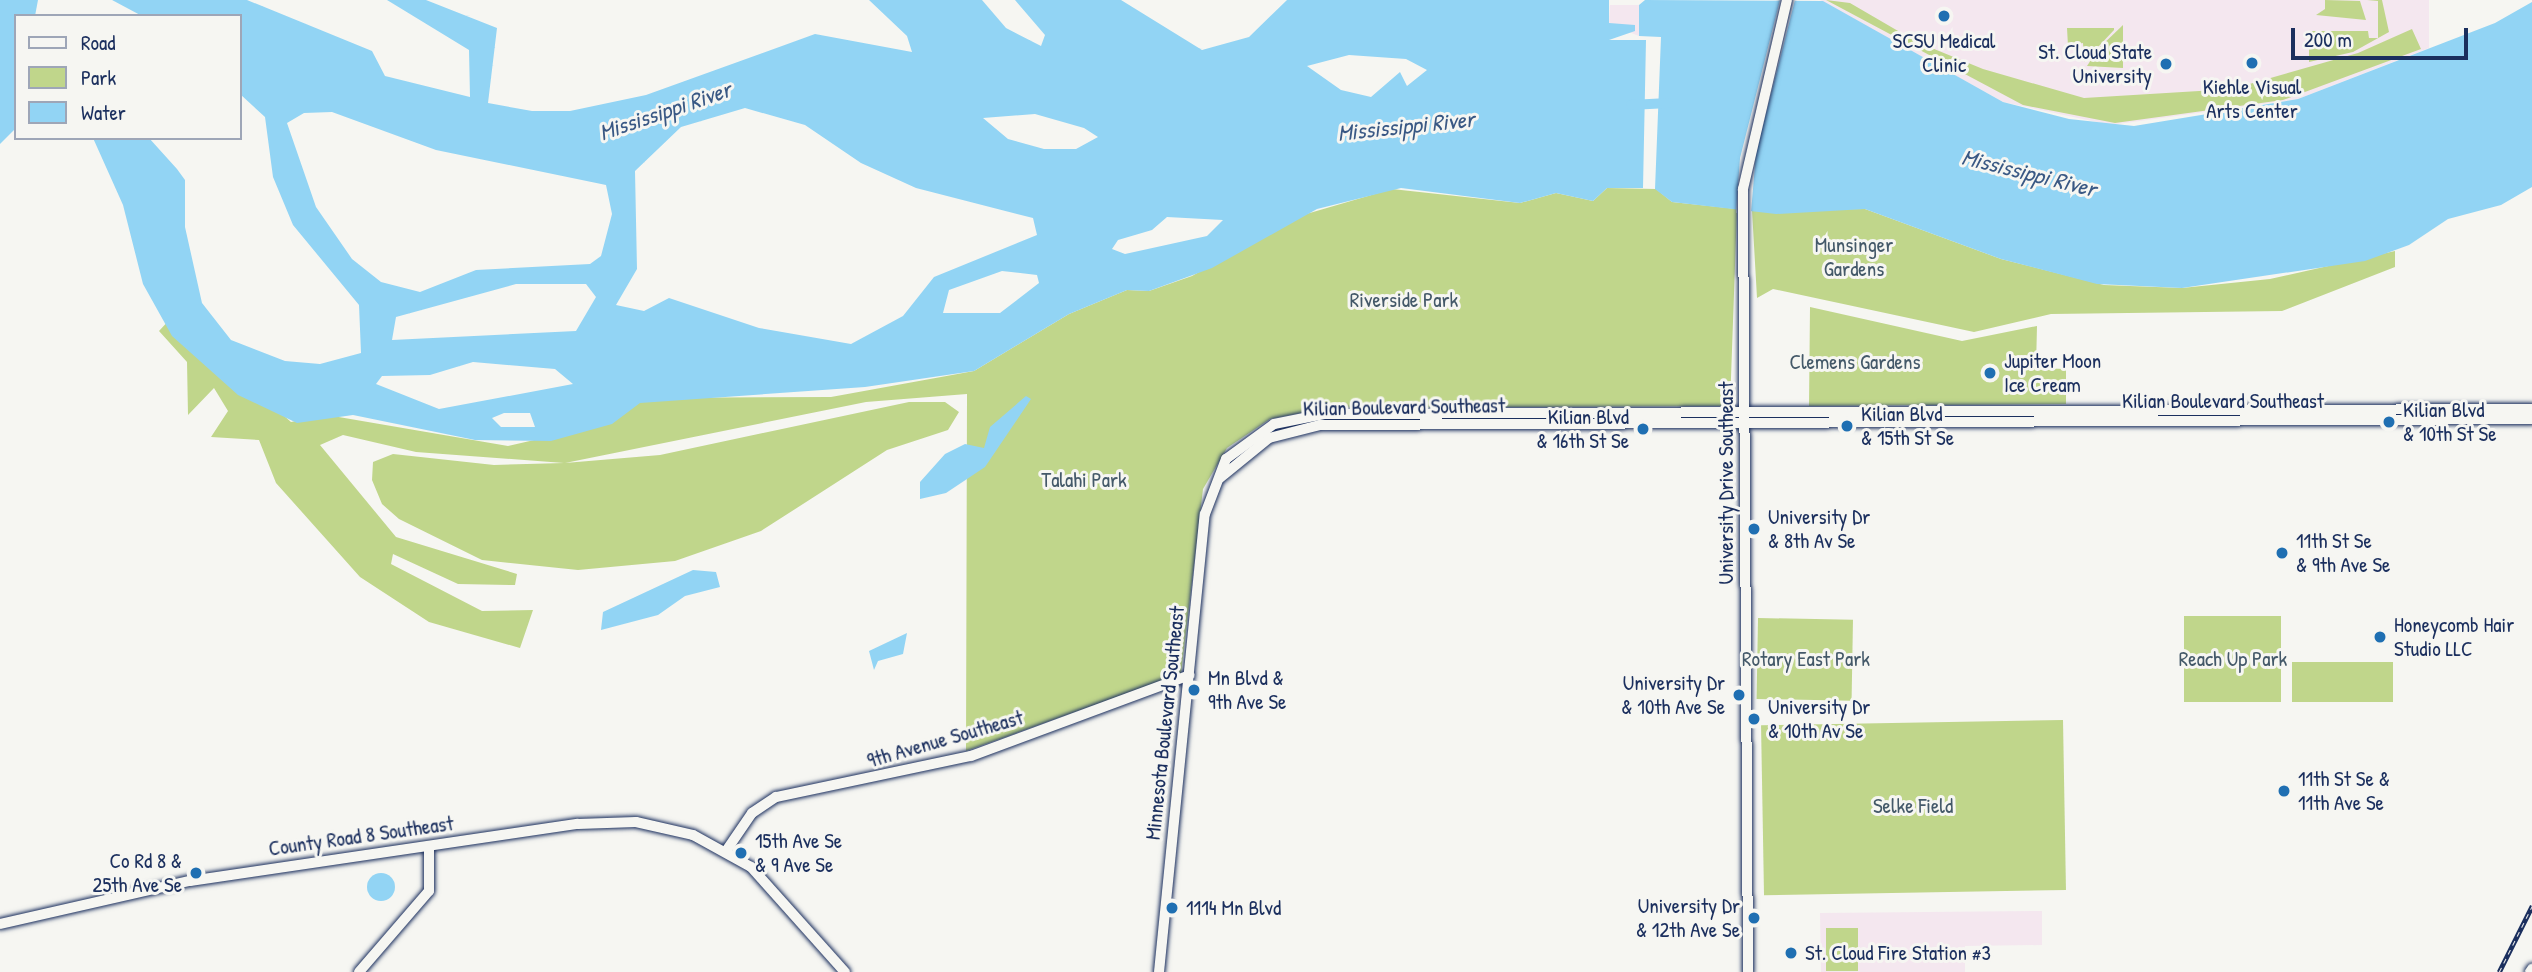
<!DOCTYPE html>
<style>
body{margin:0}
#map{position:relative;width:2532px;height:972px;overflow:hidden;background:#f6f6f2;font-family:"Patrick Hand",sans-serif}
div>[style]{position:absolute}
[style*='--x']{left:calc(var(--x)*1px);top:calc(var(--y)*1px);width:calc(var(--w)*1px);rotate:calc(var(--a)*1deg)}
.built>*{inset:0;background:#f4e7ef}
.green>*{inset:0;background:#c0d68b;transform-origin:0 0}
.water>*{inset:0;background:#92d4f4}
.round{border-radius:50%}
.pier>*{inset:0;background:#f6f6f2}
.river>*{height:10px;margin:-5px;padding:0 5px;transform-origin:5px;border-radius:5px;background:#92d4f4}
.roads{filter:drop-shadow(0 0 2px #1b2f5e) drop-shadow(0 0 2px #1b2f5e)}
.secondary>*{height:10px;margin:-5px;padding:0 5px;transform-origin:5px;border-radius:5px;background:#f6f6f2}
.rail>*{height:4.5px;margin-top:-2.25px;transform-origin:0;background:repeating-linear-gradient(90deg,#f6f6f2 0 5px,#1b2f5e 0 10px);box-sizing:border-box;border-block:2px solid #1b2f5e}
.dots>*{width:19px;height:19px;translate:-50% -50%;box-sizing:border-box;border:4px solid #f6f6f2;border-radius:50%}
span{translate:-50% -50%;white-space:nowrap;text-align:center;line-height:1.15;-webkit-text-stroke:6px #f6f6f2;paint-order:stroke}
.poi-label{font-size:21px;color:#1b2f5e}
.right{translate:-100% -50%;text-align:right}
.left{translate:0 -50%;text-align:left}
.park-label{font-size:21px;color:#445969}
.street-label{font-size:21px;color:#1b2f5e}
.water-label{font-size:23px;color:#395884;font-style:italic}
.legend{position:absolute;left:14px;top:14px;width:228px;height:126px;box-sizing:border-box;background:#f6f6f2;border:2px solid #9ea6b7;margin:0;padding:9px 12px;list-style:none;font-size:21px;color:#1b2f5e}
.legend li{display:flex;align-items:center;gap:14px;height:35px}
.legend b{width:35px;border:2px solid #9ea6b7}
.scale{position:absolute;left:2291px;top:28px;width:177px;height:32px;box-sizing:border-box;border:4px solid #1b2f5e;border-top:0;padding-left:9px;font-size:21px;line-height:24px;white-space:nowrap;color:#1b2f5e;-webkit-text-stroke:5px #f6f6f2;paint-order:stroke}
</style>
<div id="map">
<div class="built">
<div style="clip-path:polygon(1820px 0,2429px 0,2429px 48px,2298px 99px,2111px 125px,2003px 102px)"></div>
<div style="clip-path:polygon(1610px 5px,1639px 5px,1639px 36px,1609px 24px)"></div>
<div style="clip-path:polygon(2042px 911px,2042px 945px,1965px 946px,1965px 972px,1821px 972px,1820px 913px)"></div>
</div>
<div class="green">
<div style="clip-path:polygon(1826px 0,1850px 3px,1917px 42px,1983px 69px,2084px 98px,2232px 89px,2358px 53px,2412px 29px,2421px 49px,2283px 100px,2115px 123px,2023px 105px)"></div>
<div style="clip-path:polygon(2325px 0,2360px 1px,2366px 20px,2316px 15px,2325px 9px)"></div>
<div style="clip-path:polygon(2367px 0,2382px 0,2389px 32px,2353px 52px,2309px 62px,2309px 31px,2368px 31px,2369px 38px,2378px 38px,2378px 1px)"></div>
<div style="clip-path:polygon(2123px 25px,2123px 68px,2087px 66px,2098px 49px)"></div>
<div style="clip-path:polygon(2067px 28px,2114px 28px,2114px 30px,2084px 62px,2083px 43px,2068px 46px)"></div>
<div style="clip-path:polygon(1607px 188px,1656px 189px,1672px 202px,1737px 209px,1730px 406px,1327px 408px,1270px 419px,1227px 448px,1203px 489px,1181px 674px,966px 751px,967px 394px,866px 402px,565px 463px,660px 455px,909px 402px,945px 402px,959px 412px,948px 430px,887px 450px,761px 531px,675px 561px,578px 570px,482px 560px,399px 519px,382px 504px,372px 480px,373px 462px,393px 454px,494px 465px,564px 463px,416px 452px,343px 435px,320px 445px,396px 537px,517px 574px,515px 585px,458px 584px,393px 554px,391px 564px,482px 611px,533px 610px,520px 648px,429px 622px,360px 577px,276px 483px,259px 440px,211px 437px,228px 411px,214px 388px,188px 415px,187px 362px,159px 331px,172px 317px,291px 422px,327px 415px,508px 446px,604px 424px,639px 398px,831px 397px,974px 371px,1069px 314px,1127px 290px,1149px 291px,1192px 276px,1296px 217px,1392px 189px,1520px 203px,1556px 193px,1593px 201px)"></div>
<div style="clip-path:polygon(1865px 209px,2001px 259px,2104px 285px,2182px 288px,2270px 279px,2395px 251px,2395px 267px,2282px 311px,2051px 314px,1974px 332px,1773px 289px,1757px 298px,1752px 210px)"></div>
<div style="clip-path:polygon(1810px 307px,1962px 341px,2037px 326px,2036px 368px,2066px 369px,2066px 404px,1809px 406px)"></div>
<div style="left:2281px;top:616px;width:86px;height:97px;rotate:90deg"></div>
<div style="left:1758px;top:618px;width:95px;height:81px;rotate:1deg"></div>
<div style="left:2292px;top:662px;width:101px;height:40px"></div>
<div style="left:2063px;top:720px;width:170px;height:302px;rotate:89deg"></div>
<div style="left:1826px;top:928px;width:32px;height:43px"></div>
</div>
<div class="water">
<div style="clip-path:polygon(0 0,38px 0,35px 16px,16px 16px,16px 128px,0 144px)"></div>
<div style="clip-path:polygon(evenodd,112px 0,247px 0,372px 51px,385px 76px,470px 97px,469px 50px,387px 0,426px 0,497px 28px,488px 103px,532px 111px,570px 111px,646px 95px,815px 34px,912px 52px,907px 36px,869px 0,982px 0,1006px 28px,1041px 46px,1045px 35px,1015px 0,1121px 0,1202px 50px,1249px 37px,1287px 0,1609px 0,1609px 23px,1635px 25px,1635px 31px,1609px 40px,1646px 40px,1643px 188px,1607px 188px,1593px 201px,1556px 193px,1520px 203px,1401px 188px,1317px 209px,1212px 268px,1149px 291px,1127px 290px,1069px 314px,974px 371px,865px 387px,640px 403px,612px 424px,551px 441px,475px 440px,353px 415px,297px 423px,238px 395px,172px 336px,143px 284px,123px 205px,93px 138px,149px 138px,177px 169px,185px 180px,185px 227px,202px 303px,231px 340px,285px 361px,320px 364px,361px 353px,359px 305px,293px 225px,273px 177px,265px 117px,240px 94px,240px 16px,142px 16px,112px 0,1349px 55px,1406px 59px,1427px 70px,1407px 86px,1400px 72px,1371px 97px,1341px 90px,1307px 66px,1349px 55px,112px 0,745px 108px,805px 125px,861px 163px,916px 188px,1033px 218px,1037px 235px,934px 277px,903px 316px,851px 344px,759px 328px,669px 298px,644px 311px,616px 305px,637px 269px,635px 171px,681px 127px,745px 108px,112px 0,332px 112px,436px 150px,606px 185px,612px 214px,601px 256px,590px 264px,476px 270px,420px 292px,381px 282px,352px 259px,316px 207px,287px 123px,304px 113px,332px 112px,112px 0,1035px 114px,1084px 128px,1098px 137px,1076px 149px,1044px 149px,1008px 139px,983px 118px,1035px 114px,112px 0,1167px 217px,1223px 220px,1207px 236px,1125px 254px,1112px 249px,1118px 240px,1152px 230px,1167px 217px,112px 0,1002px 271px,1037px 275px,1039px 283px,1000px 313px,943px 313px,949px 290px,1002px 271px,112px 0,516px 284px,586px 284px,596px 297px,576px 331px,392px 340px,396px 317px,516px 284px,112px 0,473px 362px,555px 369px,573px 384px,439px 409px,376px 384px,382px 376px,430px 375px,473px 362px,112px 0,504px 413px,530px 413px,535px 427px,501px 427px,492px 418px,504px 413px)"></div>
<div style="clip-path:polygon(1645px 0,1823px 1px,2003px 102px,2069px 119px,2134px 126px,2298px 99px,2495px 23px,2532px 2px,2532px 187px,2501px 205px,2448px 219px,2409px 245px,2365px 261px,2182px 288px,2097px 284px,2001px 259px,1865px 209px,1776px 214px,1672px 202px,1655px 189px,1661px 37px,1639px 36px,1639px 5px)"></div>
<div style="clip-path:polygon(1026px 396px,1031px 399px,985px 467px,946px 493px,920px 499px,920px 482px,945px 454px,965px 444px,984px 448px,990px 427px)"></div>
<div style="clip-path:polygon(693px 570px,716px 572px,720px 587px,685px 596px,658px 615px,601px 630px,603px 612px)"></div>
<div style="clip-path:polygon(907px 633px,903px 654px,878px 661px,874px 670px,869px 651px)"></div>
<div class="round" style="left:367px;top:873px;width:28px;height:28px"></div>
</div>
<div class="pier">
<div style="clip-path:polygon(1780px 0,1795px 0,1756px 153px,1751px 213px,1736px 213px,1740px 158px)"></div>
</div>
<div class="river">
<div style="--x:1631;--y:105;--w:37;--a:-3"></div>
</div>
<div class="roads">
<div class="secondary">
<div style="--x:1220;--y:478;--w:63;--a:-39.2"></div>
<div style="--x:1269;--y:438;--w:53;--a:-14.3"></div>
<div style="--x:1320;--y:425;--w:1212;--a:-0.28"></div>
<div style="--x:726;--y:851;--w:46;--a:-55.6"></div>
<div style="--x:752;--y:813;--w:29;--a:-34"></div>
<div style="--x:776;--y:797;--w:199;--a:-11.9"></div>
<div style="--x:971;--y:756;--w:233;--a:-20.3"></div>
<div style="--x:0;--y:924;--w:195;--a:-12.8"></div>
<div style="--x:190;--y:881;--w:392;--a:-8.4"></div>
<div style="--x:578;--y:824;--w:58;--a:-2"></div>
<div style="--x:636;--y:822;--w:58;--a:12.8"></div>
<div style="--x:693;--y:835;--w:66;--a:28.9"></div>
<div style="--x:751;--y:867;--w:141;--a:48.2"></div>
<div style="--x:359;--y:972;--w:107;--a:-49.2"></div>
<div style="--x:429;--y:891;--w:45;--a:-90"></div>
<div style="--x:1159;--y:972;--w:460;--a:-84.3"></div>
<div style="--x:1205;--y:514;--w:59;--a:-69.1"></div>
<div style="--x:1226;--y:459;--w:59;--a:-36.1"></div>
<div style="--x:1274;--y:424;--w:51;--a:-11.3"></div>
<div style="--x:1324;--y:414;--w:1208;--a:-0.24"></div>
<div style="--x:1748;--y:972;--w:783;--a:-90.37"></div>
<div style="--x:1743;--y:189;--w:194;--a:-76.9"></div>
<div style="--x:2530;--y:972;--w:4;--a:-56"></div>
</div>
</div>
<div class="rail">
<div style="--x:2499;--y:972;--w:74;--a:-63.4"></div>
</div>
<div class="dots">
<div style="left:1944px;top:16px;background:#1f6fb2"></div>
<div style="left:2252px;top:63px;background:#1f6fb2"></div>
<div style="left:2166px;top:64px;background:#1f6fb2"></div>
<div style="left:1990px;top:373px;background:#1f6fb2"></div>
<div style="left:2389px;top:422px;background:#1f6fb2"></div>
<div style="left:1847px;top:426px;background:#1f6fb2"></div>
<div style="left:1643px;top:429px;background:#1f6fb2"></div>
<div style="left:1754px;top:529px;background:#1f6fb2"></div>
<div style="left:2282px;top:553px;background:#1f6fb2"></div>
<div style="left:2380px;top:637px;background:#1f6fb2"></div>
<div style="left:1194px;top:690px;background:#1f6fb2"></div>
<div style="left:1739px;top:695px;background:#1f6fb2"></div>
<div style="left:1754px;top:719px;background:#1f6fb2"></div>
<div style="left:2284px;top:791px;background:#1f6fb2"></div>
<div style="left:741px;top:853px;background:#1f6fb2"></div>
<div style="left:196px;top:873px;background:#1f6fb2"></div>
<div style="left:1172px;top:908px;background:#1f6fb2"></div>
<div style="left:1754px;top:918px;background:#1f6fb2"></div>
<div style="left:1791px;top:953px;background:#1f6fb2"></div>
</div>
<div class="poi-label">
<span style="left:1944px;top:53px">SCSU Medical<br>Clinic</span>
<span class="right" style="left:2152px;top:64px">St. Cloud State<br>University</span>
<span style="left:2252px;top:99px">Kiehle Visual<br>Arts Center</span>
<span class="left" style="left:2004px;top:373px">Jupiter Moon<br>Ice Cream</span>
<span class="left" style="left:2403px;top:422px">Kilian Blvd<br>&amp; 10th St Se</span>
<span class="left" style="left:1861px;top:426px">Kilian Blvd<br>&amp; 15th St Se</span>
<span class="right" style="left:1629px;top:429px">Kilian Blvd<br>&amp; 16th St Se</span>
<span class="left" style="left:1768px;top:529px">University Dr<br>&amp; 8th Av Se</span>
<span class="left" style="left:2296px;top:553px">11th St Se<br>&amp; 9th Ave Se</span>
<span class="left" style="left:2394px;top:637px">Honeycomb Hair<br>Studio LLC</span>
<span class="left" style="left:1208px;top:690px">Mn Blvd &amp;<br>9th Ave Se</span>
<span class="right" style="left:1725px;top:695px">University Dr<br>&amp; 10th Ave Se</span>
<span class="left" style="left:1768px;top:719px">University Dr<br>&amp; 10th Av Se</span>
<span class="left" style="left:2298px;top:791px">11th St Se &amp;<br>11th Ave Se</span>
<span class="left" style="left:755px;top:853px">15th Ave Se<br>&amp; 9 Ave Se</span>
<span class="right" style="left:182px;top:873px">Co Rd 8 &amp;<br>25th Ave Se</span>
<span class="right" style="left:1740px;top:918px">University Dr<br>&amp; 12th Ave Se</span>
<span class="left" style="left:1186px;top:908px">1114 Mn Blvd</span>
<span class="left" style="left:1805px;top:953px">St. Cloud Fire Station #3</span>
</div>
<div class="park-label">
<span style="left:1854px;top:257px">Munsinger<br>Gardens</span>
<span style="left:1404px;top:300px">Riverside Park</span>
<span style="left:1855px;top:362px">Clemens Gardens</span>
<span style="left:1084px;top:480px">Talahi Park</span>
<span style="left:1806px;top:659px">Rotary East Park</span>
<span style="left:2233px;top:659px">Reach Up Park</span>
<span style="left:1913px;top:806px">Selke Field</span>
</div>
<div class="street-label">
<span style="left:2223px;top:401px">Kilian Boulevard Southeast</span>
<span style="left:1404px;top:407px;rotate:-1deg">Kilian Boulevard Southeast</span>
<span style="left:1726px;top:483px;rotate:-90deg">University Drive Southeast</span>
<span style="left:1165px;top:723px;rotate:-84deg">Minnesota Boulevard Southeast</span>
<span style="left:945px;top:739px;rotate:-16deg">9th Avenue Southeast</span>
<span style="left:361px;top:836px;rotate:-8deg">County Road 8 Southeast</span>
</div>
<div class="water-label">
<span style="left:665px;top:111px;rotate:-19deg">Mississippi River</span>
<span style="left:1406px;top:126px;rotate:-6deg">Mississippi River</span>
<span style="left:2029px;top:173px;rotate:14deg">Mississippi River</span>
</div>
<ul class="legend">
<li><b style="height:9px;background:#f6f6f2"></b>Road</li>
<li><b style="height:19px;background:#c0d68b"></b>Park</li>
<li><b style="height:19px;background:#92d4f4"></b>Water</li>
</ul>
<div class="scale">200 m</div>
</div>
